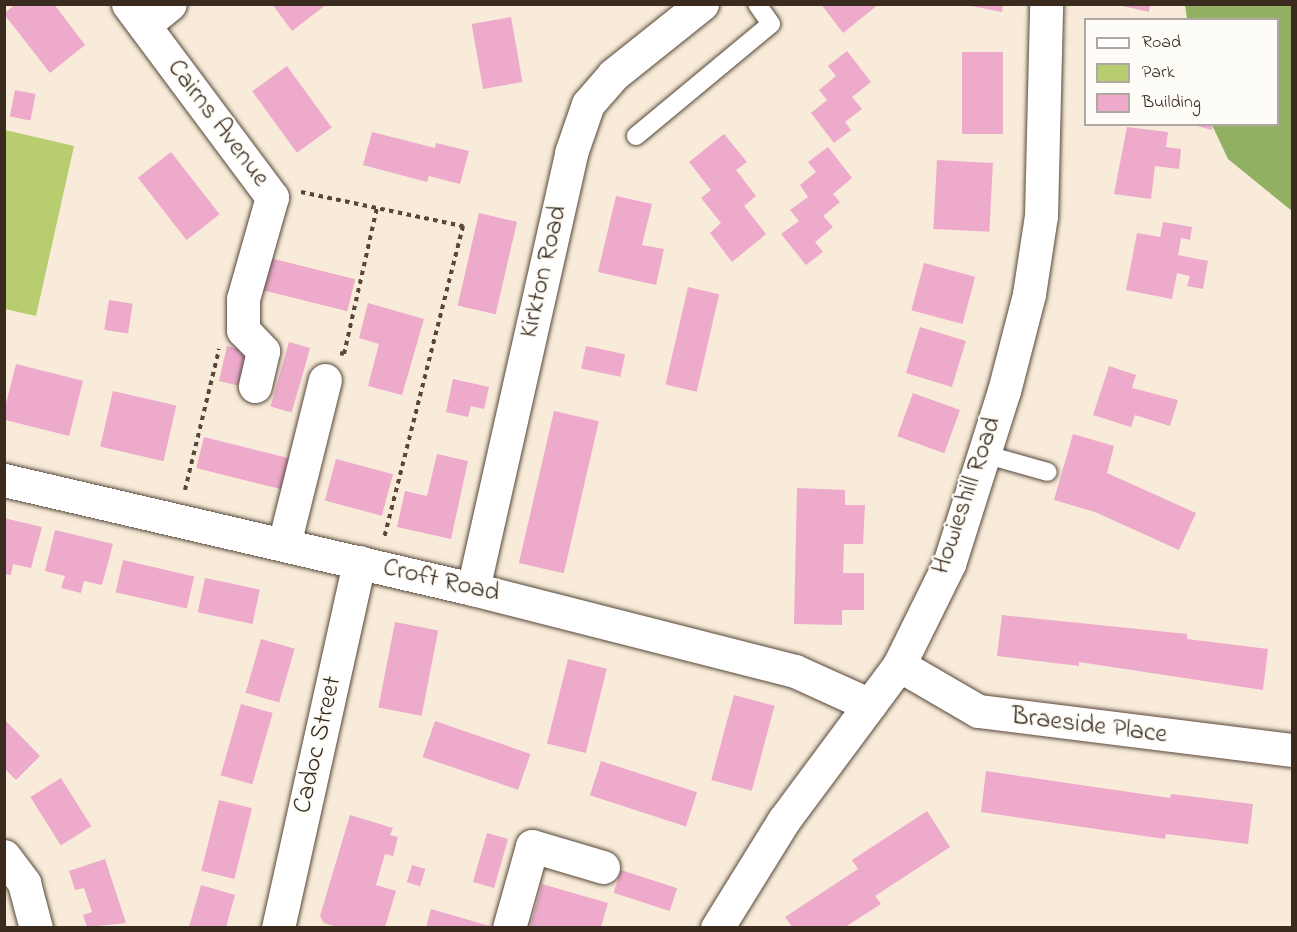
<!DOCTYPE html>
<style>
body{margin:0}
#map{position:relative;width:1297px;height:932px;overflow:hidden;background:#f8ebd9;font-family:"Indie Flower",sans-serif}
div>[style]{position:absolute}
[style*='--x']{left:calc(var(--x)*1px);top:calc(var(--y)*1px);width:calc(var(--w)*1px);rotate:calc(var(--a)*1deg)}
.green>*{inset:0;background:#b8cc70}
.forest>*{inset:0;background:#92b062}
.building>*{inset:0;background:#edaacb;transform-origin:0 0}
.path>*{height:4px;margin-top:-2px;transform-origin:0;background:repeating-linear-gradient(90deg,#57473a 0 4.5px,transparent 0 9px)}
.roads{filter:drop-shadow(0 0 2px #57473a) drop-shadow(0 0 2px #57473a)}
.lane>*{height:18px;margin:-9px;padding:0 9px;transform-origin:9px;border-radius:9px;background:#fff}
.street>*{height:33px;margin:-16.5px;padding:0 16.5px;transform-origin:16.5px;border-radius:16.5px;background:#fff}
span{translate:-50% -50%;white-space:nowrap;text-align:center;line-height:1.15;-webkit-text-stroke:4.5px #fdfcf7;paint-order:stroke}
.street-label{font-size:26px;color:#3b2a1e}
.frame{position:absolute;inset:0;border:6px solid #3b2a1e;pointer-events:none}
.legend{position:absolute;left:1084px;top:18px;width:195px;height:108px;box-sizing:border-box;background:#fdfcf7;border:2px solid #afa8a0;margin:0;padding:8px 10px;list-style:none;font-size:18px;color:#3b2a1e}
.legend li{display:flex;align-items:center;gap:12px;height:30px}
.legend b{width:30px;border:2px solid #afa8a0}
</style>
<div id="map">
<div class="green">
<div style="clip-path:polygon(5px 130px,74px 146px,36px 316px,5px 309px)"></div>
</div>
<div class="forest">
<div style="clip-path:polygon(1185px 5px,1292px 5px,1292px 211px,1228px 159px,1212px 125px,1278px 124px,1278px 20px,1187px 19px)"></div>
</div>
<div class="building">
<div style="clip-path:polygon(15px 4px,54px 4px,85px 45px,50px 73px,4px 14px)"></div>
<div style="clip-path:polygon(272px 4px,327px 4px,292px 31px)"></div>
<div style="clip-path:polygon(821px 4px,879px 4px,843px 33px)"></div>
<div style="clip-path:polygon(961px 4px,1003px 4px,1002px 12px)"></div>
<div style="clip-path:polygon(1114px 4px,1150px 4px,1149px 12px)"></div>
<div style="left:511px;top:17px;width:66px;height:40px;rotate:80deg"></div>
<div style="clip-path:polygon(847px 51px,871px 82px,852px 97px,862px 109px,845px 122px,851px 130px,834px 143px,811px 113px,827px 100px,819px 90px,836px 76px,828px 66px)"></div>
<div style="left:1003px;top:52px;width:82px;height:41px;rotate:90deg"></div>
<div style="left:287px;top:66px;width:76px;height:43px;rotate:54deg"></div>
<div style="left:15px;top:90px;width:21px;height:27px;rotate:11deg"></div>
<div style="clip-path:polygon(1189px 124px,1213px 124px,1212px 130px)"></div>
<div style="clip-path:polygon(1127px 127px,1168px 132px,1166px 147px,1181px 149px,1179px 169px,1155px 166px,1151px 199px,1114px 194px)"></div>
<div style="clip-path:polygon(372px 132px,435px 148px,436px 143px,469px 151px,460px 184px,429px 176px,427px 182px,363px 165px)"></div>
<div style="clip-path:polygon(724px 134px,747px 162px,736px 170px,756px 196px,744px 206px,766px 234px,732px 262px,710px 233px,721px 223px,701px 198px,711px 190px,689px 162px)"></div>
<div style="clip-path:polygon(828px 147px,852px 178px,833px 194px,840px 202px,823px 216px,833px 227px,815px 242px,823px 252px,806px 265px,781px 234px,799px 221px,790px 210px,808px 197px,800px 185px,816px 172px,808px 162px)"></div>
<div style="left:171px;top:152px;width:79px;height:42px;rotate:52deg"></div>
<div style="left:937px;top:160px;width:56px;height:69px;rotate:3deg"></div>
<div style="clip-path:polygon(616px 196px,652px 204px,642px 245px,664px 249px,656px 285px,598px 272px)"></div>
<div style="left:479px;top:213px;width:39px;height:95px;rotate:13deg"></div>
<div style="clip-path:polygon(1163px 222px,1192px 227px,1190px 240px,1181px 238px,1178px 255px,1208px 261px,1203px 289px,1187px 286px,1190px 276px,1177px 273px,1172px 299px,1126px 290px,1137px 233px,1160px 237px)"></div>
<div style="left:266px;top:257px;width:92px;height:33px;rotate:14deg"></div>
<div style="left:924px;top:263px;width:53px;height:49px;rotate:15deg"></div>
<div style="left:688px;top:287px;width:32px;height:100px;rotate:13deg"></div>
<div style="left:109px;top:300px;width:24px;height:30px;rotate:9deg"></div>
<div style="clip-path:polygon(368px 303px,424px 319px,402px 395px,368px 386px,379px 344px,359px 338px)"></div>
<div style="left:920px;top:327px;width:48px;height:48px;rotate:17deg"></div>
<div style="left:289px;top:342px;width:22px;height:67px;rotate:16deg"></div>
<div style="left:227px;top:346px;width:23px;height:36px;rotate:13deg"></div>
<div style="left:586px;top:346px;width:40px;height:23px;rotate:12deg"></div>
<div style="left:16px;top:364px;width:69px;height:57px;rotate:14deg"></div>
<div style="clip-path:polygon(1109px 366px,1136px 375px,1132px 388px,1178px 400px,1170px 426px,1135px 415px,1131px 427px,1093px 415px)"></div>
<div style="clip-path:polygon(453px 379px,489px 387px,484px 409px,471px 406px,468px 417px,446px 412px)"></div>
<div style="left:113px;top:391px;width:65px;height:57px;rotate:13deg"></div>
<div style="left:913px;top:393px;width:50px;height:46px;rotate:20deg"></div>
<div style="left:554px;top:411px;width:46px;height:156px;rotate:13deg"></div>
<div style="clip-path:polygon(1073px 434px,1114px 446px,1107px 473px,1196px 513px,1179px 550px,1095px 512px,1054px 500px)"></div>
<div style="left:204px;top:437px;width:90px;height:32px;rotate:14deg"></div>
<div style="clip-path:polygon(437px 454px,468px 461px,451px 539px,397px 527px,405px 491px,427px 496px)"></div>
<div style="left:336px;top:459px;width:59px;height:43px;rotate:15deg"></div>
<div style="clip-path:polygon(797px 488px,845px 490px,845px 505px,865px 505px,863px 544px,844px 544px,843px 573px,864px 573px,864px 610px,842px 610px,842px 625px,794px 624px)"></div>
<div style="clip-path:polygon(4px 518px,42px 527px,31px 568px,13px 564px,11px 575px,4px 574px)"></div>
<div style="clip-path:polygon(55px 530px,113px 544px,102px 585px,84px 581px,81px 593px,61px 588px,65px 576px,45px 571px)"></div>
<div style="left:123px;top:560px;width:73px;height:33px;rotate:13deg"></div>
<div style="left:205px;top:578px;width:56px;height:35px;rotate:12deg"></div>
<div style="clip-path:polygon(1002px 615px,1187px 634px,1187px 639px,1268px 649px,1263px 690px,1079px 662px,1079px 666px,997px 656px)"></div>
<div style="left:395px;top:622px;width:44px;height:87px;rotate:11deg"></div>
<div style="left:261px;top:639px;width:35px;height:56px;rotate:16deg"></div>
<div style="left:568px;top:659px;width:40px;height:87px;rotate:14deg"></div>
<div style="left:734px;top:695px;width:42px;height:88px;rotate:15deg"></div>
<div style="left:241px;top:704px;width:33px;height:74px;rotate:16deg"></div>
<div style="clip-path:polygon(4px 719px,40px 756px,16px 780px,4px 768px)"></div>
<div style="left:435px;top:721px;width:101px;height:38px;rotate:19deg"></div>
<div style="left:601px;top:761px;width:101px;height:36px;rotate:18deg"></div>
<div style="clip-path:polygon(986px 771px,1170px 798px,1171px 794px,1253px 804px,1248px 844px,1166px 834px,1165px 839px,981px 812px)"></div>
<div style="left:61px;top:778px;width:57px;height:36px;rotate:58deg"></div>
<div style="left:219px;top:800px;width:34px;height:73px;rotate:14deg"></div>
<div style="clip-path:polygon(927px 811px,950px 847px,875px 896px,881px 904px,845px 927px,792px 927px,785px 917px,858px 869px,852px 860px)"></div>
<div style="clip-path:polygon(350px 815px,393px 828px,390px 835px,398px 837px,393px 856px,385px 854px,376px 885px,396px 891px,385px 927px,337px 927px,324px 923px,320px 916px)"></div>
<div style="left:487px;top:833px;width:22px;height:51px;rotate:16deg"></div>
<div style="clip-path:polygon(105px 859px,126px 923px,87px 927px,83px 915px,92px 912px,84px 888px,75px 890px,69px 871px)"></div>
<div style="left:412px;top:865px;width:14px;height:18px;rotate:17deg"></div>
<div style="left:621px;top:870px;width:59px;height:24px;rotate:18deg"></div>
<div style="clip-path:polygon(542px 884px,608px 903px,601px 927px,530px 927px)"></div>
<div style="clip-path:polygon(201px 885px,235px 895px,226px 927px,189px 927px)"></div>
<div style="clip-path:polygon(431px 909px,493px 927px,426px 927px)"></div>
</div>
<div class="path">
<div style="--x:301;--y:192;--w:166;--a:11.9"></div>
<div style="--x:463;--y:226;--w:322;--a:104.2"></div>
<div style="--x:340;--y:353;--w:4;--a:14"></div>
<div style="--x:344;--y:354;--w:150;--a:-77.3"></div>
<div style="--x:185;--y:490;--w:145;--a:-76.4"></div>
</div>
<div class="roads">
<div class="lane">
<div style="--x:636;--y:136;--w:175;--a:-39.7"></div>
<div style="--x:771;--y:24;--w:24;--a:-125"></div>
<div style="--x:984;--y:454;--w:66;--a:15.7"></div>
</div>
<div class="street">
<div style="--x:128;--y:4;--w:241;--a:53.3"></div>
<div style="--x:272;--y:197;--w:106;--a:105.9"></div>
<div style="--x:243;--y:299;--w:31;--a:90"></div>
<div style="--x:243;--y:330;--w:29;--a:46"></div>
<div style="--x:263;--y:351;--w:36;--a:103"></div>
<div style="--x:144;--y:25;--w:33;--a:-39"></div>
<div style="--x:4;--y:480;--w:481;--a:13.1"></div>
<div style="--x:473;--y:589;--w:332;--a:14.3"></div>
<div style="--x:795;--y:671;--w:82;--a:24.4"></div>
<div style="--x:284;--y:544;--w:169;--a:-76"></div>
<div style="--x:473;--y:589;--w:447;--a:-77.3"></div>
<div style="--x:571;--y:153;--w:52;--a:-70.9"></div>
<div style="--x:588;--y:104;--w:38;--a:-49"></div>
<div style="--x:613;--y:75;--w:114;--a:-38.6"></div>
<div style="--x:899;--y:665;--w:91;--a:30.2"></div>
<div style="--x:978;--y:711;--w:315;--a:7.1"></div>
<div style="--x:4;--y:856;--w:34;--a:53"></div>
<div style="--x:24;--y:883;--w:47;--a:75.1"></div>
<div style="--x:278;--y:928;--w:375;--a:-77.5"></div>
<div style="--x:509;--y:928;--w:85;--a:-74.3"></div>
<div style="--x:532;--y:846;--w:74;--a:16.5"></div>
<div style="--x:717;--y:928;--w:127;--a:-58.2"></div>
<div style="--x:784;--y:820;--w:193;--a:-53.4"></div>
<div style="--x:899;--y:665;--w:113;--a:-63.7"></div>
<div style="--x:949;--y:564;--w:182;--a:-72.4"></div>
<div style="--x:1004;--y:391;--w:100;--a:-75.5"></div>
<div style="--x:1029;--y:294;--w:79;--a:-81.3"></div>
<div style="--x:1041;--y:216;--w:212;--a:-88.6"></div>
</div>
</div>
<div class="street-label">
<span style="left:217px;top:124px;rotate:53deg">Cairns Avenue</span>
<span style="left:545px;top:272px;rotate:-77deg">Kirkton Road</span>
<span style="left:968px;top:496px;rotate:-71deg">Howieshill Road</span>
<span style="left:441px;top:582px;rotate:13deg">Croft Road</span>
<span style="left:1089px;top:727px;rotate:7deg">Braeside Place</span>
<span style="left:319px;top:745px;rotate:-77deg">Cadoc Street</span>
</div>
<div class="frame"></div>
<ul class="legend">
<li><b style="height:8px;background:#fff"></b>Road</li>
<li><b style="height:16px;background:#b8cc70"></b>Park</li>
<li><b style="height:16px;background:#edaacb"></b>Building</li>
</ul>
</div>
